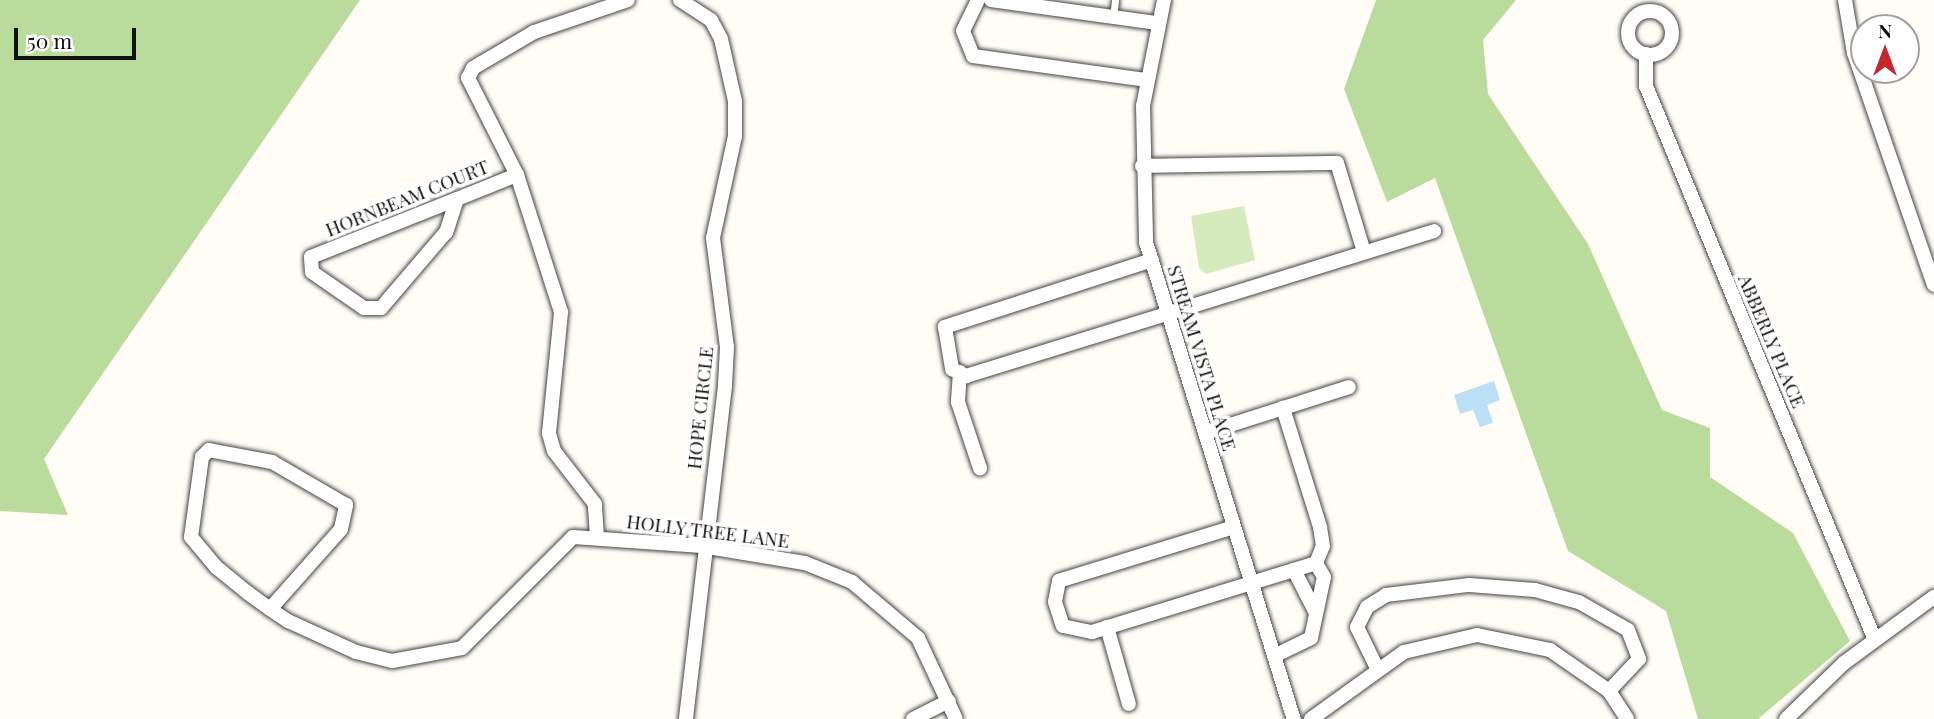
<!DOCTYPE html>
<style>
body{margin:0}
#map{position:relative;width:1934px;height:719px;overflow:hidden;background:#fffdf5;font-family:"Playfair Display",serif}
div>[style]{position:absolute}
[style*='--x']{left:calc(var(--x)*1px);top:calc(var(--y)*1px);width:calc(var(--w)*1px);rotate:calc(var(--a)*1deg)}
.green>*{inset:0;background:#d5ebbd}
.forest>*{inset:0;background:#b9dc9c}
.water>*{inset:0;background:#b9e0f7}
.roads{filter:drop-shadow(0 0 2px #444) drop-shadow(0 0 2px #444)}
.lane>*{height:7px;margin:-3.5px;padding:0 3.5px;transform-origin:3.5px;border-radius:3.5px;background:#fff}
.street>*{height:14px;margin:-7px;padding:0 7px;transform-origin:7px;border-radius:7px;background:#fff}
.street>.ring{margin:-7px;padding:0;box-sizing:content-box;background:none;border:14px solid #fff;border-radius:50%}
span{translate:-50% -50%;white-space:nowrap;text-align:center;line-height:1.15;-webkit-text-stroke:7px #fff;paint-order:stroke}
.street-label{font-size:19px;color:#111}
.north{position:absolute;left:1850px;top:14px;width:70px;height:70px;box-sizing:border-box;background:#fff;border:2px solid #a0a0a0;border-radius:50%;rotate:0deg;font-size:19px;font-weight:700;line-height:28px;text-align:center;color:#111}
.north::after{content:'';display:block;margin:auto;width:24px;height:32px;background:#c4262e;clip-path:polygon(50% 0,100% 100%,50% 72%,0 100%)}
.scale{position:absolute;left:14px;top:28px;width:122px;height:32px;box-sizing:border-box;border:4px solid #111;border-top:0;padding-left:9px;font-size:21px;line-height:24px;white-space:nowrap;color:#111;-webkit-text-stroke:5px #fff;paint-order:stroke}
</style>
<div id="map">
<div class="green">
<div style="clip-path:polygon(1244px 206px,1255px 260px,1206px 274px,1199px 268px,1191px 216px)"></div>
</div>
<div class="forest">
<div style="clip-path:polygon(0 0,360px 0,44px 459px,68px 515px,0 511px)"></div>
<div style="clip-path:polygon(1376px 0,1516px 0,1483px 40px,1488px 94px,1588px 244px,1662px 410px,1710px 428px,1710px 477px,1793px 533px,1850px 641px,1758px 719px,1698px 719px,1666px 611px,1568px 551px,1435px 178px,1387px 202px,1344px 89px)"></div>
</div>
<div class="water">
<div style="clip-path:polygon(1494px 381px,1500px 400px,1487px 405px,1493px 423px,1480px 427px,1473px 410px,1460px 414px,1454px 395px)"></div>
</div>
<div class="roads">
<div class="lane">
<div style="--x:1113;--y:17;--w:17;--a:-83"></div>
</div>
<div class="street">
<div style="--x:680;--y:0;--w:37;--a:33"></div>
<div style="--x:711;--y:20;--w:21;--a:62"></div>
<div style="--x:721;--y:39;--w:64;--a:77.3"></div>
<div style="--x:735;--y:101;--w:35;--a:90"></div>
<div style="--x:735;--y:136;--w:104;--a:102.2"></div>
<div style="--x:713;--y:238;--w:110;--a:82.7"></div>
<div style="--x:727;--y:347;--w:39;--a:93"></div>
<div style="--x:725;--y:386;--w:335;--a:96.7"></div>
<div style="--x:978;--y:0;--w:34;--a:116"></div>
<div style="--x:963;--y:31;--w:27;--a:68"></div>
<div style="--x:973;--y:56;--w:176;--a:7.9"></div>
<div style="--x:991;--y:0;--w:168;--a:7.9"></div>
<div style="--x:1164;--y:0;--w:108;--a:101.2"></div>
<div style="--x:1143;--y:106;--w:136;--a:88.7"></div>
<div style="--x:1146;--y:242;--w:499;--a:72.8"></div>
<div style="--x:1845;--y:0;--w:54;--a:80.4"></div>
<div style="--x:1854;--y:53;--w:245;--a:71"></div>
<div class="ring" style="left:1628px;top:11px;width:30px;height:30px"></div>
<div style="--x:1646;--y:54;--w:32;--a:90"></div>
<div style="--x:1646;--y:86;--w:599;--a:67.54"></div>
<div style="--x:1142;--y:166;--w:195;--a:-0.9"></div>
<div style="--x:1337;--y:163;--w:93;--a:73.1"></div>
<div style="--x:457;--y:199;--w:35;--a:108"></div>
<div style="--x:446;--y:232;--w:100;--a:130.5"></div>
<div style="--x:381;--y:308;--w:17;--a:180"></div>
<div style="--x:364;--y:308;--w:63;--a:-145.3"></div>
<div style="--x:312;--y:272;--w:15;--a:-94"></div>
<div style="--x:311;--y:257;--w:157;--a:-21.7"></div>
<div style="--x:457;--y:199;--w:65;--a:-21.8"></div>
<div style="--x:1152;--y:260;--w:218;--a:162.1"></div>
<div style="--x:945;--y:327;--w:43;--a:80.5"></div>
<div style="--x:952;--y:369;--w:16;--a:27"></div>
<div style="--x:966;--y:376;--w:490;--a:-17.2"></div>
<div style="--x:960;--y:372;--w:30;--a:94"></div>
<div style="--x:958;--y:402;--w:70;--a:71.6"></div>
<div style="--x:1205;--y:433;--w:151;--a:-17.7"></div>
<div style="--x:1234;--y:527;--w:183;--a:162.9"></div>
<div style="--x:1059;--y:581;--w:21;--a:101"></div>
<div style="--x:1055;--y:602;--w:25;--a:72"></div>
<div style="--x:1063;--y:626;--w:30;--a:12"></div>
<div style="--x:1092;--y:632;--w:234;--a:-17.1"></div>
<div style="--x:597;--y:536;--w:32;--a:-94"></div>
<div style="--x:595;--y:504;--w:67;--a:-127.7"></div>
<div style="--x:554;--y:451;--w:19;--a:-106"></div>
<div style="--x:549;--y:433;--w:122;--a:-84.3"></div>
<div style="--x:561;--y:312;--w:144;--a:-107.8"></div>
<div style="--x:517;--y:175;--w:109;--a:-116.8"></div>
<div style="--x:468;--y:78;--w:11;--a:-63"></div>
<div style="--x:473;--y:68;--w:71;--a:-30.5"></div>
<div style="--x:534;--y:32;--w:99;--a:-18.8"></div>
<div style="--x:1294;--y:570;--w:46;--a:62.9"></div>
<div style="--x:270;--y:609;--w:107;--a:-48.4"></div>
<div style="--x:341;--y:529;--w:25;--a:-78"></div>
<div style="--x:346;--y:505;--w:86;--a:-149.8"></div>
<div style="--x:272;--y:462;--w:64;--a:-169.2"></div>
<div style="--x:209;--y:450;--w:10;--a:135"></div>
<div style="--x:202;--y:457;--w:81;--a:97.8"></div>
<div style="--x:191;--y:537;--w:39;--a:50"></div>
<div style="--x:216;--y:567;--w:41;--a:39.1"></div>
<div style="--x:248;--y:593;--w:27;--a:36"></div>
<div style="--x:270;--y:609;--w:22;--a:34"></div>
<div style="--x:288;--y:621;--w:75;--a:24.5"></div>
<div style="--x:356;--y:652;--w:37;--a:14"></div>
<div style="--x:392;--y:661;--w:71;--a:-10.5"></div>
<div style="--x:462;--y:648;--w:157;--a:-45"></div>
<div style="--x:573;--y:537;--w:129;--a:4"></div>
<div style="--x:702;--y:546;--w:104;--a:9.4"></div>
<div style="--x:805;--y:563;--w:51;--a:22"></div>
<div style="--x:852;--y:582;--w:87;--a:40.3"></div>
<div style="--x:918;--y:638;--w:89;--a:64.9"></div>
<div style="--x:1107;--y:627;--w:80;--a:74.1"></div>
<div style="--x:1274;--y:656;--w:41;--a:-25.9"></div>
<div style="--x:1311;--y:638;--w:62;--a:-78"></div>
<div style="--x:1324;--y:577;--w:16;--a:-120"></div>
<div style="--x:1316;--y:563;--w:18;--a:-68"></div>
<div style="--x:1323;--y:546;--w:19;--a:-99"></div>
<div style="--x:1320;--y:527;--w:125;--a:-107.3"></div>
<div style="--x:1376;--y:666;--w:43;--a:-116"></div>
<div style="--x:1357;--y:627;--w:22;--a:-63"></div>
<div style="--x:1367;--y:607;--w:22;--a:-32"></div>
<div style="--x:1386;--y:595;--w:84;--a:-6.9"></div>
<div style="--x:1469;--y:585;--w:66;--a:4.3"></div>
<div style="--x:1535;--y:590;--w:46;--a:15.3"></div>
<div style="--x:1579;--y:602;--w:56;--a:29.7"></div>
<div style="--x:1628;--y:630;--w:31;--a:69"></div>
<div style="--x:1639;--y:659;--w:44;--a:133.2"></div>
<div style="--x:913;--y:719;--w:40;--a:-26.6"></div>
<div style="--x:1311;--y:719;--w:115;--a:-35.8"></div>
<div style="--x:1404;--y:652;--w:75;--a:-13.1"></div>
<div style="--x:1477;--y:635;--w:75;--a:11.6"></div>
<div style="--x:1550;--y:650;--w:72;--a:34.8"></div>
<div style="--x:1609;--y:691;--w:33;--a:57"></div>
<div style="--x:1786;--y:719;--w:81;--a:-44"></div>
<div style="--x:1844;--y:663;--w:112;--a:-36.3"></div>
</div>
</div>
<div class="street-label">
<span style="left:407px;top:198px;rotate:-22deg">HORNBEAM COURT</span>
<span style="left:1772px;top:341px;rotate:67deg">ABBERLY PLACE</span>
<span style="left:1202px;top:358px;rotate:73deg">STREAM VISTA PLACE</span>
<span style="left:700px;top:408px;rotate:-84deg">HOPE CIRCLE</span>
<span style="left:708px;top:531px;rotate:7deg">HOLLY TREE LANE</span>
</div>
<div class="north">N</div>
<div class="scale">50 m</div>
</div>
